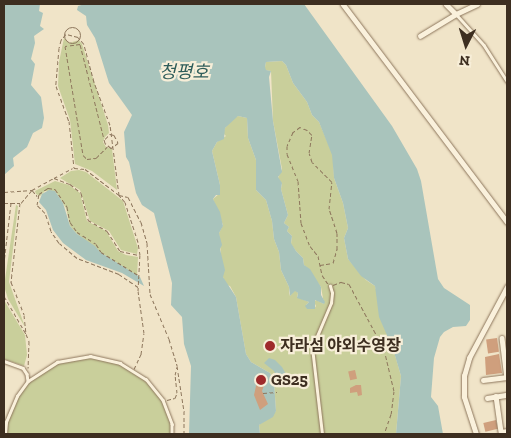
<!DOCTYPE html>
<meta charset="utf-8">
<style>
body{margin:0}
#map{position:relative;width:511px;height:438px;overflow:hidden;background:#f0e4c8;font-family:"Zilla Slab","Noto Sans KR",serif}
div>[style]{position:absolute}
[style*='--x']{left:calc(var(--x)*1px);top:calc(var(--y)*1px);width:calc(var(--w)*1px);rotate:calc(var(--a)*1deg)}
.green>*{inset:0;background:#c9cf9b}
.water>*{inset:0;background:#a9c4bc}
.building>*{inset:0;background:#cf9f7d;transform-origin:0 0}
.path>*{height:1px;margin-top:-0.5px;transform-origin:0;background:repeating-linear-gradient(90deg,#8d765c 0 4px,transparent 0 6.5px)}
.path>.ring{margin:-0.5px;padding:0;box-sizing:content-box;background:none;border:1px solid #8d765c;border-radius:50%}
.roads{filter:drop-shadow(0 0 1px #8d765c) drop-shadow(0 0 1px #8d765c)}
.lane>*{height:2.5px;margin:-1.25px;padding:0 1.25px;transform-origin:1.25px;border-radius:1.25px;background:#faf1dc}
.street>*{height:4.5px;margin:-2.25px;padding:0 2.25px;transform-origin:2.25px;border-radius:2.25px;background:#faf1dc}
.dots>*{width:14px;height:14px;translate:-50% -50%;box-sizing:border-box;border:2px solid #f7eed8;border-radius:50%}
span{translate:-50% -50%;white-space:nowrap;text-align:center;line-height:1.15;-webkit-text-stroke:4.5px #f7eed8;paint-order:stroke}
.poi-label{font-size:16px;color:#3d2e20;font-weight:700}
.left{translate:0 -50%;text-align:left}
.water-label{font-size:18px;color:#2f5d5a;font-style:italic}
.frame{position:absolute;inset:0;border:5px solid #3d2e20;pointer-events:none}
.north{position:absolute;left:441px;top:20px;width:50px;height:50px;-webkit-text-stroke:4px #f7eed8;paint-order:stroke;rotate:185deg;font-size:14px;font-weight:700;line-height:20px;text-align:center;color:#3d2e20}
.north::after{content:'';display:block;margin:auto;width:18px;height:22px;background:#3d2e20;clip-path:polygon(50% 0,100% 100%,50% 72%,0 100%)}
</style>
<div id="map">
<div class="green">
<div style="clip-path:polygon(64px 38px,69px 43px,79px 40px,82px 44px,108px 125px,109px 133px,105px 137px,103px 142px,106px 147px,112px 149px,117px 190px,92px 171px,75px 164px,70px 120px,58px 86px,59px 62px)"></div>
<div style="clip-path:polygon(282px 61px,286px 65px,293px 83px,307px 102px,312px 115px,319px 122px,333px 155px,334px 178px,343px 203px,348px 228px,344px 238px,348px 259px,366px 280px,375px 286px,401px 376px,396px 434px,260px 434px,259px 425px,276px 411px,274px 381px,270px 373px,251px 362px,246px 354px,236px 297px,230px 286px,226px 285px,223px 277px,219px 233px,223px 225px,213px 199px,219px 194px,220px 185px,212px 151px,217px 142px,226px 136px,223px 133px,225px 128px,232px 119px,238px 116px,247px 118px,248px 138px,256px 160px,256px 190px,266px 200px,272px 221px,274px 239px,279px 252px,281px 270px,289px 287px,289px 293px,290px 296px,295px 290px,298px 293px,297px 297px,309px 302px,306px 305px,309px 309px,314px 309px,316px 306px,314px 302px,316px 300px,324px 304px,321px 287px,304px 265px,303px 258px,296px 251px,291px 244px,292px 236px,287px 231px,289px 227px,284px 223px,288px 215px,281px 189px,282px 184px,278px 178px,282px 169px,273px 121px,271px 71px,265px 70px,265px 67px,266px 62px)"></div>
<div style="clip-path:polygon(79px 170px,86px 172px,123px 201px,138px 248px,137px 254px,121px 250px,109px 231px,90px 221px,80px 190px,60px 178px,71px 171px)"></div>
<div style="clip-path:polygon(55px 181px,69px 185px,80px 193px,87px 221px,106px 231px,118px 251px,126px 255px,138px 257px,137px 276px,100px 252px,77px 234px,70px 226px,66px 208px,55px 191px,45px 191px,40px 196px,36px 194px,35px 191px)"></div>
<div style="clip-path:polygon(16px 205px,18px 206px,9px 282px,25px 327px,8px 299px,4px 286px)"></div>
<div style="clip-path:polygon(4px 300px,25px 335px,27px 355px,24px 366px,4px 359px)"></div>
<div style="clip-path:polygon(90px 356px,120px 363px,146px 379px,163px 400px,172px 424px,172px 434px,5px 434px,6px 422px,17px 396px,28px 381px,57px 362px)"></div>
</div>
<div class="water">
<div style="clip-path:polygon(4px 4px,40px 4px,39px 11px,43px 13px,40px 26px,44px 29px,34px 36px,35px 43px,31px 59px,35px 64px,31px 85px,41px 97px,44px 118px,42px 128px,33px 133px,27px 147px,13px 158px,14px 166px,4px 175px)"></div>
<div style="clip-path:polygon(85px 4px,304px 4px,392px 126px,417px 169px,421px 181px,438px 279px,444px 288px,470px 305px,470px 320px,466px 326px,453px 327px,444px 332px,440px 337px,434px 358px,431px 397px,438px 406px,443px 434px,396px 434px,401px 376px,393px 349px,379px 317px,375px 286px,361px 276px,348px 259px,344px 238px,348px 228px,343px 203px,334px 178px,332px 155px,319px 122px,312px 115px,307px 102px,293px 83px,286px 65px,282px 61px,266px 62px,265px 67px,266px 70px,271px 71px,269px 77px,273px 121px,282px 172px,278px 177px,282px 183px,281px 189px,288px 215px,284px 223px,289px 227px,287px 231px,292px 236px,291px 243px,296px 251px,303px 258px,304px 265px,310px 269px,321px 287px,321px 295px,325px 302px,324px 304px,315px 300px,315px 309px,307px 309px,305px 306px,309px 302px,297px 298px,298px 293px,295px 291px,290px 296px,289px 287px,281px 270px,279px 252px,274px 239px,272px 221px,266px 200px,256px 190px,256px 160px,248px 138px,247px 118px,238px 116px,225px 128px,224px 139px,217px 142px,212px 151px,220px 185px,220px 195px,216px 195px,213px 199px,220px 212px,223px 226px,219px 233px,222px 245px,220px 249px,225px 270px,223px 277px,236px 297px,246px 354px,251px 362px,270px 373px,274px 381px,276px 411px,273px 417px,259px 425px,260px 434px,189px 434px,191px 366px,184px 344px,182px 317px,171px 305px,172px 283px,154px 213px,142px 205px,136px 193px,129px 162px,126px 157px,124px 132px,132px 115px,109px 83px,95px 38px,87px 25px,86px 16px,77px 10px,78px 6px)"></div>
<div style="clip-path:polygon(49px 190px,55px 191px,63px 203px,70px 226px,77px 234px,95px 246px,100px 252px,140px 277px,144px 286px,122px 273px,86px 260px,63px 243px,53px 230px,46px 210px,39px 202px,42px 194px)"></div>
<div style="clip-path:polygon(269px 358px,275px 360px,282px 367px,287px 376px,284px 382px,279px 382px,274px 371px,264px 363px)"></div>
</div>
<div class="building">
<div style="left:497px;top:338px;width:14px;height:11px;rotate:82deg"></div>
<div style="clip-path:polygon(499px 354px,502px 373px,486px 375px,485px 357px)"></div>
<div style="left:355px;top:370px;width:9px;height:7px;rotate:77deg"></div>
<div style="clip-path:polygon(258px 377px,266px 380px,262px 391px,268px 404px,260px 410px,254px 395px)"></div>
<div style="clip-path:polygon(356px 385px,361px 385px,362px 395px,358px 396px,357px 392px,350px 393px,350px 388px)"></div>
<div style="left:496px;top:420px;width:9px;height:13px;rotate:77deg"></div>
</div>
<div class="path">
<div class="ring" style="left:64px;top:27px;width:15px;height:15px"></div>
<div style="--x:105;--y:139;--w:7;--a:-45"></div>
<div style="--x:110;--y:134;--w:4;--a:14"></div>
<div style="--x:114;--y:135;--w:9;--a:63"></div>
<div style="--x:118;--y:143;--w:9;--a:144"></div>
<div style="--x:111;--y:148;--w:8;--a:-140"></div>
<div style="--x:105;--y:143;--w:102;--a:-104.2"></div>
<div style="--x:80;--y:44;--w:15;--a:172"></div>
<div style="--x:65;--y:46;--w:110;--a:80.6"></div>
<div style="--x:83;--y:155;--w:6;--a:45"></div>
<div style="--x:87;--y:159;--w:9;--a:-6"></div>
<div style="--x:96;--y:158;--w:16;--a:-45"></div>
<div style="--x:54;--y:178;--w:21;--a:-28"></div>
<div style="--x:4;--y:192;--w:28;--a:-4"></div>
<div style="--x:32;--y:190;--w:25;--a:-29"></div>
<div style="--x:54;--y:178;--w:17;--a:21"></div>
<div style="--x:70;--y:184;--w:14;--a:39"></div>
<div style="--x:81;--y:193;--w:28;--a:75"></div>
<div style="--x:88;--y:220;--w:22;--a:30"></div>
<div style="--x:107;--y:231;--w:24;--a:57"></div>
<div style="--x:120;--y:251;--w:19;--a:12"></div>
<div style="--x:4;--y:203;--w:7;--a:0"></div>
<div style="--x:11;--y:203;--w:60;--a:96.7"></div>
<div style="--x:11;--y:203;--w:9;--a:0"></div>
<div style="--x:20;--y:203;--w:80;--a:96.5"></div>
<div style="--x:11;--y:282;--w:35;--a:68"></div>
<div style="--x:24;--y:315;--w:19;--a:84"></div>
<div style="--x:21;--y:203;--w:17;--a:-50"></div>
<div style="--x:32;--y:190;--w:8;--a:50"></div>
<div style="--x:320;--y:265;--w:13;--a:-9"></div>
<div style="--x:333;--y:263;--w:15;--a:-74"></div>
<div style="--x:337;--y:249;--w:16;--a:-90"></div>
<div style="--x:337;--y:233;--w:25;--a:-108"></div>
<div style="--x:329;--y:209;--w:27;--a:-84"></div>
<div style="--x:332;--y:182;--w:28;--a:-135"></div>
<div style="--x:312;--y:162;--w:9;--a:-108"></div>
<div style="--x:309;--y:153;--w:18;--a:-81"></div>
<div style="--x:312;--y:135;--w:7;--a:-135"></div>
<div style="--x:307;--y:130;--w:8;--a:-157"></div>
<div style="--x:300;--y:127;--w:9;--a:144"></div>
<div style="--x:293;--y:132;--w:15;--a:113"></div>
<div style="--x:287;--y:146;--w:8;--a:90"></div>
<div style="--x:287;--y:154;--w:29;--a:68"></div>
<div style="--x:298;--y:181;--w:42;--a:85.9"></div>
<div style="--x:301;--y:223;--w:25;--a:69"></div>
<div style="--x:310;--y:246;--w:13;--a:51"></div>
<div style="--x:318;--y:256;--w:19;--a:78"></div>
<div style="--x:322;--y:275;--w:11;--a:56"></div>
<div style="--x:333;--y:285;--w:9;--a:-21"></div>
<div style="--x:341;--y:282;--w:8;--a:14"></div>
<div style="--x:349;--y:284;--w:74;--a:61.7"></div>
<div style="--x:384;--y:349;--w:43;--a:76.6"></div>
<div style="--x:394;--y:391;--w:23;--a:97"></div>
<div style="--x:391;--y:414;--w:21;--a:109"></div>
<div style="--x:138;--y:287;--w:23;--a:-146"></div>
<div style="--x:119;--y:274;--w:45;--a:-159.1"></div>
<div style="--x:77;--y:258;--w:23;--a:-140"></div>
<div style="--x:59;--y:243;--w:14;--a:-124"></div>
<div style="--x:51;--y:231;--w:19;--a:-108"></div>
<div style="--x:45;--y:213;--w:11;--a:-135"></div>
<div style="--x:37;--y:205;--w:11;--a:-80"></div>
<div style="--x:39;--y:194;--w:11;--a:-34"></div>
<div style="--x:48;--y:188;--w:7;--a:8"></div>
<div style="--x:55;--y:189;--w:22;--a:56"></div>
<div style="--x:67;--y:207;--w:15;--a:79"></div>
<div style="--x:70;--y:222;--w:12;--a:55"></div>
<div style="--x:77;--y:232;--w:22;--a:32"></div>
<div style="--x:96;--y:244;--w:9;--a:58"></div>
<div style="--x:101;--y:252;--w:44;--a:31.9"></div>
<div style="--x:4;--y:296;--w:44;--a:59.9"></div>
<div style="--x:26;--y:334;--w:8;--a:67"></div>
<div style="--x:29;--y:341;--w:27;--a:92"></div>
<div style="--x:134;--y:369;--w:17;--a:-65"></div>
<div style="--x:141;--y:354;--w:21;--a:-82"></div>
<div style="--x:144;--y:333;--w:42;--a:-98.1"></div>
<div style="--x:138;--y:291;--w:36;--a:-87"></div>
<div style="--x:140;--y:255;--w:13;--a:-99"></div>
<div style="--x:138;--y:242;--w:42;--a:-108"></div>
<div style="--x:125;--y:202;--w:9;--a:-131"></div>
<div style="--x:119;--y:195;--w:71;--a:-97.3"></div>
<div style="--x:110;--y:125;--w:46;--a:-110.4"></div>
<div style="--x:94;--y:82;--w:39;--a:-105"></div>
<div style="--x:84;--y:44;--w:9;--a:-131"></div>
<div style="--x:78;--y:37;--w:12;--a:-166"></div>
<div style="--x:66;--y:34;--w:8;--a:130"></div>
<div style="--x:61;--y:40;--w:8;--a:104"></div>
<div style="--x:59;--y:48;--w:38;--a:95"></div>
<div style="--x:56;--y:86;--w:37;--a:70"></div>
<div style="--x:69;--y:121;--w:47;--a:83.9"></div>
<div style="--x:74;--y:168;--w:11;--a:5"></div>
<div style="--x:85;--y:169;--w:43;--a:37.4"></div>
<div style="--x:119;--y:195;--w:9;--a:13"></div>
<div style="--x:128;--y:197;--w:28;--a:63"></div>
<div style="--x:141;--y:222;--w:22;--a:74"></div>
<div style="--x:147;--y:243;--w:51;--a:86.6"></div>
<div style="--x:150;--y:294;--w:49;--a:67.1"></div>
<div style="--x:169;--y:339;--w:28;--a:73"></div>
<div style="--x:177;--y:366;--w:46;--a:81.2"></div>
<div style="--x:184;--y:411;--w:23;--a:90"></div>
<div style="--x:263;--y:393;--w:14;--a:-4"></div>
<div style="--x:167;--y:400;--w:8;--a:-14"></div>
<div style="--x:175;--y:398;--w:5;--a:-68"></div>
<div style="--x:177;--y:393;--w:18;--a:-96"></div>
<div style="--x:175;--y:375;--w:8;--a:-76"></div>
</div>
<div class="roads">
<div class="lane">
<div style="--x:457;--y:15;--w:40;--a:48"></div>
<div style="--x:484;--y:45;--w:43;--a:57.4"></div>
<div style="--x:4;--y:361;--w:20;--a:20"></div>
<div style="--x:23;--y:368;--w:7;--a:56"></div>
<div style="--x:27;--y:374;--w:7;--a:82"></div>
<div style="--x:5;--y:434;--w:12;--a:-85"></div>
<div style="--x:6;--y:422;--w:28;--a:-67"></div>
<div style="--x:17;--y:396;--w:19;--a:-54"></div>
<div style="--x:28;--y:381;--w:35;--a:-33"></div>
<div style="--x:57;--y:362;--w:34;--a:-10"></div>
<div style="--x:90;--y:356;--w:31;--a:13"></div>
<div style="--x:120;--y:363;--w:31;--a:32"></div>
<div style="--x:146;--y:379;--w:27;--a:51"></div>
<div style="--x:163;--y:400;--w:26;--a:69"></div>
<div style="--x:172;--y:424;--w:10;--a:90"></div>
<div style="--x:322;--y:434;--w:87;--a:-96.6"></div>
<div style="--x:312;--y:348;--w:49;--a:-67.1"></div>
<div style="--x:331;--y:303;--w:10;--a:-84"></div>
<div style="--x:332;--y:293;--w:7;--a:-106"></div>
</div>
<div class="street">
<div style="--x:343;--y:4;--w:273;--a:53"></div>
<div style="--x:446;--y:4;--w:14;--a:45"></div>
<div style="--x:420;--y:36;--w:42;--a:-31.4"></div>
<div style="--x:456;--y:14;--w:23;--a:-25"></div>
<div style="--x:502;--y:338;--w:38;--a:83"></div>
<div style="--x:483;--y:380;--w:24;--a:-7"></div>
<div style="--x:496;--y:396;--w:36;--a:82"></div>
<div style="--x:501;--y:432;--w:6;--a:-9"></div>
<div style="--x:487;--y:398;--w:20;--a:-9"></div>
<div style="--x:476;--y:434;--w:39;--a:-108"></div>
<div style="--x:464;--y:397;--w:21;--a:-90"></div>
<div style="--x:464;--y:376;--w:19;--a:-74"></div>
<div style="--x:469;--y:358;--w:81;--a:-61.8"></div>
</div>
</div>
<div class="dots">
<div style="left:270px;top:346px;background:#9e2a2b"></div>
<div style="left:261px;top:380px;background:#9e2a2b"></div>
</div>
<div class="poi-label">
<span class="left" style="left:280px;top:346px">자라섬 야외수영장</span>
<span class="left" style="left:271px;top:380px">GS25</span>
</div>
<div class="water-label">
<span style="left:184px;top:72px">청평호</span>
</div>
<div class="frame"></div>
<div class="north">N</div>
</div>
